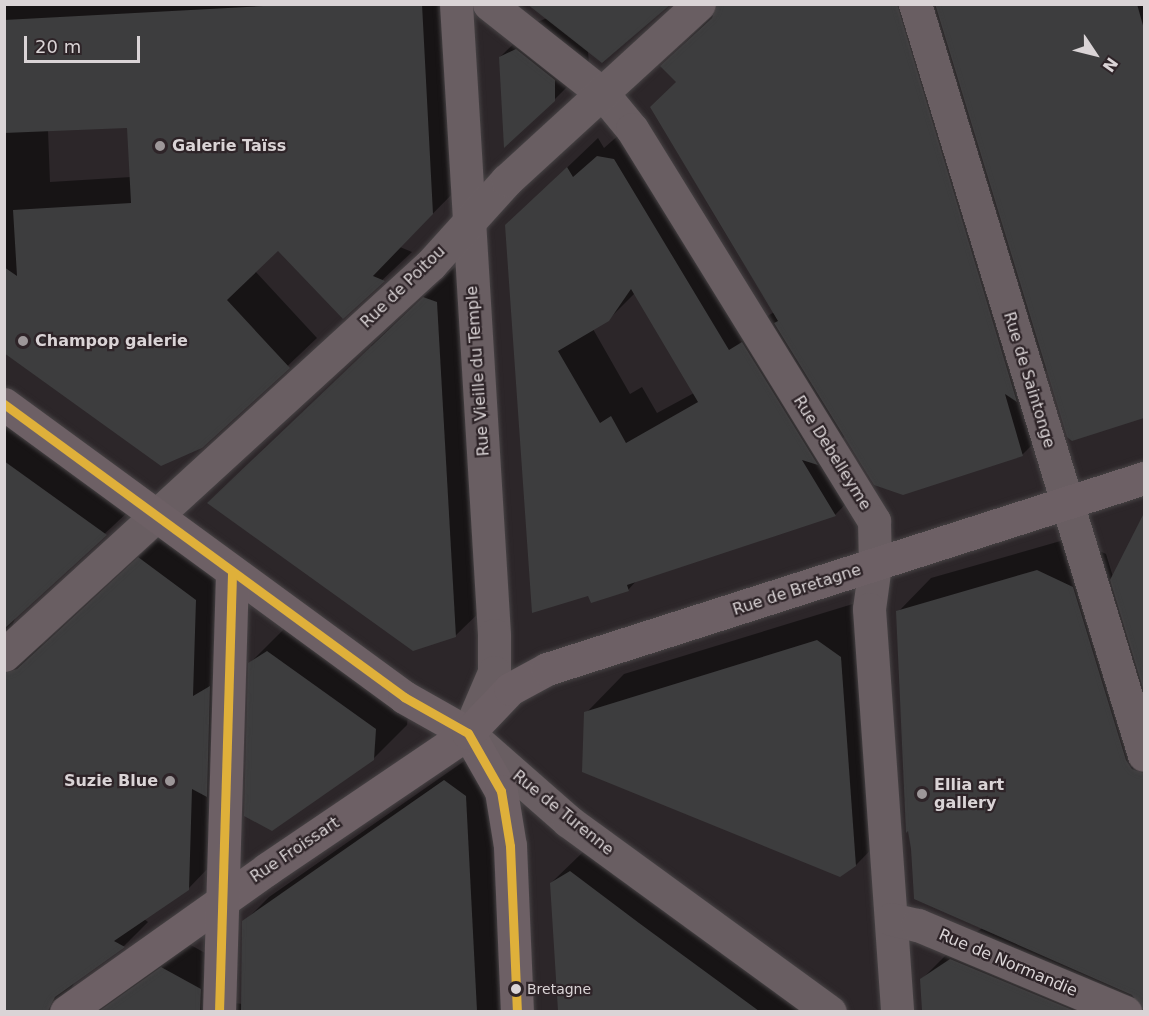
<!DOCTYPE html>
<meta charset="utf-8">
<style>
body{margin:0}
#map{position:relative;width:1149px;height:1016px;overflow:hidden;background:#2c2629;font-family:"DejaVu Sans",sans-serif}
div>[style]{position:absolute}
[style*='--x']{left:calc(var(--x)*1px);top:calc(var(--y)*1px);width:calc(var(--w)*1px);rotate:calc(var(--a)*1deg)}
.shadow>*{inset:0;background:#0007}
.building>*{inset:0;background:#3d3d3e}
.roads{filter:drop-shadow(0 0 2px #474345) drop-shadow(0 0 2px #474345)}
.street>*{height:33px;margin:-16.5px;padding:0 16.5px;transform-origin:16.5px;border-radius:16.5px;background:#695e62}
.secondary>*{height:33px;margin:-16.5px;padding:0 16.5px;transform-origin:16.5px;border-radius:16.5px;background:#6d6065}
.bus-1>*{height:9px;margin:-4.5px;padding:0 4.5px;transform-origin:4.5px;border-radius:4.5px;background:#dfb03a}
.dots>*{width:16px;height:16px;translate:-50% -50%;box-sizing:border-box;border:3px solid #2e2428;border-radius:50%}
span{translate:-50% -50%;white-space:nowrap;text-align:center;line-height:1.15;-webkit-text-stroke:4.5px #2e2428;paint-order:stroke}
.bus-label{font-size:14px;color:#dad4d6}
.left{translate:0 -50%;text-align:left}
.poi-label{font-size:16px;color:#dad4d6;font-weight:700}
.right{translate:-100% -50%;text-align:right}
.street-label{font-size:16px;color:#dad4d6}
.frame{position:absolute;inset:0;border:6px solid #dad4d6;pointer-events:none}
.north{position:absolute;left:1065px;top:24px;width:60px;height:60px;-webkit-text-stroke:4px #2e2428;paint-order:stroke;rotate:125deg;font-size:16px;font-weight:700;line-height:24px;text-align:center;color:#dad4d6}
.north::after{content:'';display:block;margin:auto;width:21px;height:27px;background:#dad4d6;clip-path:polygon(50% 0,100% 100%,50% 72%,0 100%)}
.scale{position:absolute;left:24px;top:36px;width:116px;height:27px;box-sizing:border-box;border:3px solid #dad4d6;border-top:0;padding-left:8px;font-size:18px;line-height:21px;white-space:nowrap;color:#dad4d6;-webkit-text-stroke:4px #2e2428;paint-order:stroke}
</style>
<div id="map">
<div class="shadow">
<div style="clip-path:polygon(evenodd,4px 4px,450px 4px,461px 185px,400px 247px,412px 252px,343px 317px,278px 249px,255px 271px,317px 338px,202px 447px,4px 351px,4px 4px,128px 127px,131px 177px,50px 182px,48px 130px,128px 127px)"></div>
<div style="clip-path:polygon(evenodd,717px 4px,1144px 4px,1144px 416px,1072px 439px,1048px 369px,1040px 377px,1054px 423px,1023px 454px,903px 494px,845px 436px,839px 442px,865px 484px,835px 515px,638px 579px,628px 590px,506px 226px,598px 138px,604px 148px,629px 126px,760px 321px,774px 312px,677px 81px,662px 66px,718px 10px,717px 4px,635px 293px,694px 393px,657px 413px,642px 387px,630px 394px,593px 329px,608px 320px,635px 293px)"></div>
<div style="clip-path:polygon(547px 18px,588px 51px,589px 65px,554px 100px,500px 57px,535px 23px)"></div>
<div style="clip-path:polygon(455px 267px,466px 272px,486px 606px,455px 636px,371px 346px)"></div>
<div style="clip-path:polygon(4px 417px,131px 509px,15px 618px,10px 633px,33px 649px,43px 644px,164px 533px,220px 575px,213px 863px,188px 889px,144px 919px,148px 922px,124px 946px,75px 981px,71px 989px,187px 943px,225px 964px,234px 1003px,243px 1004px,244px 922px,269px 897px,470px 757px,490px 771px,502px 1012px,4px 1012px)"></div>
<div style="clip-path:polygon(1144px 529px,1144px 1012px,924px 1012px,921px 980px,955px 946px,984px 927px,898px 612px,931px 578px,1071px 538px,1106px 554px,1113px 577px,1131px 542px)"></div>
<div style="clip-path:polygon(856px 603px,894px 826px,856px 865px,586px 713px,624px 674px)"></div>
<div style="clip-path:polygon(284px 629px,410px 695px,407px 725px,373px 759px,250px 663px)"></div>
<div style="clip-path:polygon(601px 842px,829px 1012px,559px 1012px,551px 883px,582px 853px)"></div>
</div>
<div class="building">
<div style="clip-path:polygon(300px 4px,422px 4px,433px 214px,373px 276px,385px 281px,343px 319px,278px 251px,227px 300px,290px 368px,202px 448px,161px 466px,4px 353px,4px 267px,17px 276px,13px 210px,131px 203px,127px 128px,4px 133px,4px 20px)"></div>
<div style="clip-path:polygon(527px 4px,671px 4px,602px 63px)"></div>
<div style="clip-path:polygon(717px 4px,897px 4px,1017px 402px,1005px 394px,1023px 456px,903px 495px,874px 485px,774px 323px,778px 321px,650px 107px,676px 82px,660px 66px,712px 18px)"></div>
<div style="clip-path:polygon(935px 4px,1137px 4px,1144px 29px,1144px 418px,1072px 441px,1067px 437px)"></div>
<div style="clip-path:polygon(516px 49px,555px 80px,555px 101px,504px 148px,499px 57px)"></div>
<div style="clip-path:polygon(evenodd,597px 156px,614px 159px,729px 350px,742px 342px,818px 465px,802px 460px,836px 516px,627px 585px,629px 591px,591px 603px,588px 596px,532px 613px,505px 225px,567px 167px,573px 177px,597px 156px,631px 289px,698px 402px,626px 443px,611px 416px,600px 423px,558px 351px,609px 321px,631px 289px)"></div>
<div style="clip-path:polygon(423px 297px,437px 302px,456px 637px,413px 651px,207px 503px)"></div>
<div style="clip-path:polygon(4px 461px,107px 535px,4px 629px)"></div>
<div style="clip-path:polygon(1144px 513px,1144px 692px,1110px 580px)"></div>
<div style="clip-path:polygon(138px 557px,196px 600px,193px 696px,210px 686px,207px 797px,192px 789px,189px 890px,114px 941px,125px 947px,55px 997px,48px 1011px,4px 1011px,4px 673px,17px 669px)"></div>
<div style="clip-path:polygon(1037px 570px,1073px 587px,1126px 760px,1132px 769px,1144px 773px,1144px 1011px,1132px 995px,914px 899px,911px 849px,908px 831px,906px 833px,896px 611px)"></div>
<div style="clip-path:polygon(817px 640px,841px 657px,856px 866px,840px 877px,582px 772px,584px 712px)"></div>
<div style="clip-path:polygon(267px 651px,376px 729px,374px 760px,272px 831px,244px 816px,248px 663px)"></div>
<div style="clip-path:polygon(444px 780px,466px 796px,477px 1011px,241px 1011px,242px 921px)"></div>
<div style="clip-path:polygon(570px 871px,639px 923px,759px 1011px,558px 1011px,550px 883px)"></div>
<div style="clip-path:polygon(950px 959px,1075px 1011px,922px 1011px,920px 979px)"></div>
<div style="clip-path:polygon(161px 967px,201px 989px,200px 1011px,99px 1011px)"></div>
</div>
<div class="roads">
<div class="street">
<div style="--x:456;--y:4;--w:632;--a:86.55"></div>
<div style="--x:494;--y:635;--w:37;--a:90"></div>
<div style="--x:494;--y:672;--w:66;--a:113.1"></div>
<div style="--x:468;--y:733;--w:133;--a:41.3"></div>
<div style="--x:568;--y:821;--w:324;--a:36.1"></div>
<div style="--x:489;--y:4;--w:145;--a:38.3"></div>
<div style="--x:603;--y:94;--w:45;--a:50.4"></div>
<div style="--x:632;--y:129;--w:461;--a:58.3"></div>
<div style="--x:874;--y:521;--w:44;--a:88.7"></div>
<div style="--x:875;--y:565;--w:44;--a:97.8"></div>
<div style="--x:869;--y:609;--w:404;--a:86"></div>
<div style="--x:915;--y:4;--w:785;--a:73.04"></div>
<div style="--x:4;--y:655;--w:579;--a:-42.48"></div>
<div style="--x:431;--y:264;--w:113;--a:-47.9"></div>
<div style="--x:507;--y:180;--w:260;--a:-42.5"></div>
<div style="--x:891;--y:919;--w:28;--a:13"></div>
<div style="--x:918;--y:925;--w:225;--a:22.8"></div>
</div>
<div class="secondary">
<div style="--x:4;--y:404;--w:496;--a:36.2"></div>
<div style="--x:404;--y:697;--w:73;--a:29.4"></div>
<div style="--x:468;--y:733;--w:67;--a:60.4"></div>
<div style="--x:501;--y:791;--w:56;--a:80.7"></div>
<div style="--x:510;--y:846;--w:166;--a:87.6"></div>
<div style="--x:66;--y:1012;--w:247;--a:-35.4"></div>
<div style="--x:267;--y:869;--w:243;--a:-34.1"></div>
<div style="--x:468;--y:733;--w:61;--a:-46.3"></div>
<div style="--x:510;--y:689;--w:42;--a:-28.4"></div>
<div style="--x:547;--y:669;--w:627;--a:-17.74"></div>
<div style="--x:219;--y:1012;--w:440;--a:-88.3"></div>
</div>
</div>
<div class="bus-1">
<div style="--x:4;--y:404;--w:496;--a:36.2"></div>
<div style="--x:404;--y:697;--w:73;--a:29.4"></div>
<div style="--x:468;--y:733;--w:67;--a:60.4"></div>
<div style="--x:501;--y:791;--w:56;--a:80.7"></div>
<div style="--x:510;--y:846;--w:166;--a:87.6"></div>
<div style="--x:219;--y:1012;--w:440;--a:-88.3"></div>
</div>
<div class="dots">
<div style="left:160px;top:146px;background:#9d9799"></div>
<div style="left:23px;top:341px;background:#9d9799"></div>
<div style="left:170px;top:781px;background:#9d9799"></div>
<div style="left:922px;top:794px;background:#9d9799"></div>
<div style="left:516px;top:989px;background:#dad4d6"></div>
</div>
<div class="bus-label">
<span class="left" style="left:527px;top:989px">Bretagne</span>
</div>
<div class="poi-label">
<span class="left" style="left:172px;top:146px">Galerie Taïss</span>
<span class="left" style="left:35px;top:341px">Champop galerie</span>
<span class="right" style="left:158px;top:781px">Suzie Blue</span>
<span class="left" style="left:934px;top:794px">Ellia art<br>gallery</span>
</div>
<div class="street-label">
<span style="left:403px;top:287px;rotate:-44deg">Rue de Poitou</span>
<span style="left:478px;top:371px;rotate:-94deg">Rue Vieille du Temple</span>
<span style="left:1029px;top:380px;rotate:73deg">Rue de Saintonge</span>
<span style="left:832px;top:453px;rotate:58deg">Rue Debelleyme</span>
<span style="left:797px;top:590px;rotate:-18deg">Rue de Bretagne</span>
<span style="left:563px;top:813px;rotate:39deg">Rue de Turenne</span>
<span style="left:295px;top:850px;rotate:-34deg">Rue Froissart</span>
<span style="left:1008px;top:963px;rotate:23deg">Rue de Normandie</span>
</div>
<div class="frame"></div>
<div class="north">N</div>
<div class="scale">20 m</div>
</div>
